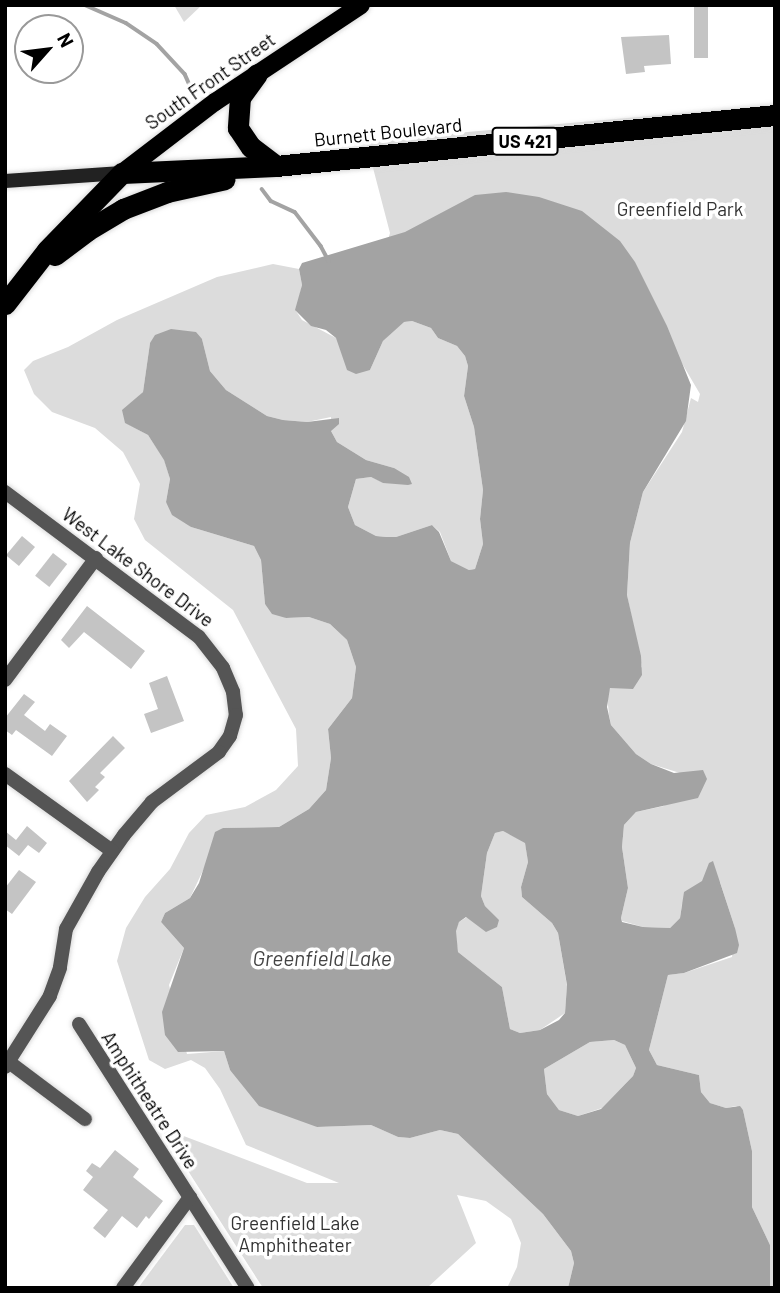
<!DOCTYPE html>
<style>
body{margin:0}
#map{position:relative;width:780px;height:1293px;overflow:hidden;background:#fff;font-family:Barlow,sans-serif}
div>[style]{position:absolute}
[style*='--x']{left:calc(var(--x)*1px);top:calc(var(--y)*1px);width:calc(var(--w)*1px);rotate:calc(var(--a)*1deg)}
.green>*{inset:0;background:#dcdcdc}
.water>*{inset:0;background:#a3a3a3}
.stream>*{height:3.5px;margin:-1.75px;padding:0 1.75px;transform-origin:1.75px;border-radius:1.75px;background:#a3a3a3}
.building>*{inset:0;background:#c4c4c4;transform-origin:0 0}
.roads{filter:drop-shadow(0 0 2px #dbdbdb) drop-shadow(0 0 2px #dbdbdb)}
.street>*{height:14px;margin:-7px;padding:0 7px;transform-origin:7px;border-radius:7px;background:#555}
.secondary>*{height:14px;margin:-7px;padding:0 7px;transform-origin:7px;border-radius:7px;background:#222}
.primary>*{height:18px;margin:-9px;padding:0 9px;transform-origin:9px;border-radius:9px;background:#000}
.highway>*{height:21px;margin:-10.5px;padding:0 10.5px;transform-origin:10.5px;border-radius:10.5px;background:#000}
span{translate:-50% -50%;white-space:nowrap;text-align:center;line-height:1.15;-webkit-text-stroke:7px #fff;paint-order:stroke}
.shield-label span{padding:2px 5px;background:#fff;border:2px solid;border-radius:5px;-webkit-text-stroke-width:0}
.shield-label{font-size:18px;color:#000;font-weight:700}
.street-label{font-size:19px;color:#000}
.park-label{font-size:19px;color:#333}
.water-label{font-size:21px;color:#444;font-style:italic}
.frame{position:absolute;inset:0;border:7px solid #000;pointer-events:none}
.north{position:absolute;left:14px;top:14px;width:70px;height:70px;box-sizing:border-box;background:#fff;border:2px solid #999;border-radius:50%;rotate:62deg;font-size:19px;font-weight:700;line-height:28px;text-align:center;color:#000}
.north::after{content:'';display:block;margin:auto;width:24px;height:32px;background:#000;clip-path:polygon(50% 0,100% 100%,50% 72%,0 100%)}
</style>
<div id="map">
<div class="green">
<div style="clip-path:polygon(174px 5px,202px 5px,184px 22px)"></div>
<div style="clip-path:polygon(775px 105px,775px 1288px,770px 1288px,770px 1245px,752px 1207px,752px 1151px,743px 1110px,736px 1106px,726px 1108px,710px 1103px,701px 1092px,699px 1075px,657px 1065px,649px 1050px,668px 975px,684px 973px,732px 957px,735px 928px,720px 882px,682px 904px,680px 918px,670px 928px,643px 927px,622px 921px,621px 918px,628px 888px,622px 847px,624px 825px,636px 812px,664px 806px,680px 773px,651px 764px,636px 754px,611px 725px,609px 715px,607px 695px,610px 688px,642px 667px,627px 595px,630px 543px,643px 492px,682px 432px,691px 398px,698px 402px,700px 394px,643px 297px,377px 279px,390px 233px,366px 141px)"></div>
<div style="clip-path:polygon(273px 264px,299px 269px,302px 285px,296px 311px,302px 320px,336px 338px,370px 370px,383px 341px,403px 322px,412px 321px,431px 328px,438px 338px,457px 346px,465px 356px,468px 366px,464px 396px,474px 427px,483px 490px,480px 519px,483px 544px,475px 569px,469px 570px,451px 561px,440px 532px,432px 525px,396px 537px,386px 537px,376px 536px,355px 525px,348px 507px,356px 479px,371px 477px,384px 483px,394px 468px,366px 460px,337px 442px,331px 431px,331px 417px,307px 422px,283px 420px,267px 416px,226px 390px,210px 371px,202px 339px,150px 343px,143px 392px,123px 410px,126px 423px,148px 435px,164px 459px,170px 479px,166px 502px,191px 527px,254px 546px,261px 560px,265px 604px,286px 618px,309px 617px,330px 624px,347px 640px,356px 667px,352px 698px,328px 729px,331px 758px,326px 790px,309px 809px,279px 827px,223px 828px,190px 898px,165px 913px,161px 922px,184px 948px,169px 985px,187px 1054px,224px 1051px,230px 1070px,317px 1127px,371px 1125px,398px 1137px,410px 1138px,440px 1130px,458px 1134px,543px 1214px,571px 1251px,574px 1263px,568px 1288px,507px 1288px,517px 1267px,521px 1243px,511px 1219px,486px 1201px,457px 1195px,476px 1243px,427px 1288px,263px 1288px,160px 1127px,307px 1183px,339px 1183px,246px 1145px,220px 1089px,205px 1068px,191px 1060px,165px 1069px,149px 1060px,117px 961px,126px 928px,145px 897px,170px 869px,189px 833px,206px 815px,245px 807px,276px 790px,298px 766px,296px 729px,233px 610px,145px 540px,134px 519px,140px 484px,123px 452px,95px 428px,52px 412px,34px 394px,24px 370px,33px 361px,68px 347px,117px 320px,217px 277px)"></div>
<div style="clip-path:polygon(503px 831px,525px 842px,528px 862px,521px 887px,522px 897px,552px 923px,558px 933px,567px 986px,565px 1013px,540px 1030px,520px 1033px,510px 1029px,502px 987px,458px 952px,455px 931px,459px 922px,467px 917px,486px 931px,498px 920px,485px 906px,481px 896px,487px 853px,495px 833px)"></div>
<div style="clip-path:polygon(614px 1040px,625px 1045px,636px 1068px,633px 1076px,602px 1108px,578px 1116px,559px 1110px,547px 1094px,544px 1069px,590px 1042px)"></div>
<div style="clip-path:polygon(185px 1225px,194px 1225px,234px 1288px,138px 1288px)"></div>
</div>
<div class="water">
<div style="clip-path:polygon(evenodd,506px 192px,539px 197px,582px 211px,620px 241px,635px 262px,667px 326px,691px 385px,686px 421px,643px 492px,630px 543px,627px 595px,641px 656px,642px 675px,633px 689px,610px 688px,607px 707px,611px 725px,636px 754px,651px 764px,674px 773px,703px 770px,707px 779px,698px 798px,636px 812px,624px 825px,622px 847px,628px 888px,621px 918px,622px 922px,643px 927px,670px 928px,680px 918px,684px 892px,702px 881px,709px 863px,713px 861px,735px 928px,739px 945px,737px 953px,684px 973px,668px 975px,649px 1050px,657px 1065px,699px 1075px,701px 1092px,710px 1103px,726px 1108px,740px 1106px,743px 1110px,752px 1151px,752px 1207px,770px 1245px,770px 1288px,568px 1288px,574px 1263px,571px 1251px,543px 1214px,458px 1134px,440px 1130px,410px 1138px,398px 1137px,371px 1125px,317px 1127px,259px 1106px,230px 1070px,224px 1051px,178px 1052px,165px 1035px,162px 1012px,184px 948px,161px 922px,165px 913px,190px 898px,199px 883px,215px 832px,223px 828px,279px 827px,309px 809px,326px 790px,331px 758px,328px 729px,352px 698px,356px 667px,347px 640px,330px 624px,309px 617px,286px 618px,272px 614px,265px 604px,261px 560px,254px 546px,191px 527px,172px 515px,166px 502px,170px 479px,164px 460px,148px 435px,125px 423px,122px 410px,143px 392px,150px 343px,155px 335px,171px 329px,196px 332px,202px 339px,210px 371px,226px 390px,267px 416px,283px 420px,307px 422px,339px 418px,339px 424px,331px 431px,337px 442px,366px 460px,394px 468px,409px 477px,412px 484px,408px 485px,383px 483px,371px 477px,356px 479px,348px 507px,355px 525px,376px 536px,386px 537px,396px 537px,432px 525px,439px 532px,451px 561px,469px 570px,475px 569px,483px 544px,480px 519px,483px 490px,474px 427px,464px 396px,468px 366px,465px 356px,457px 346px,438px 338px,431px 328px,412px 321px,404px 322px,383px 341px,370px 370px,356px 374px,347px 370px,336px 338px,326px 330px,311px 326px,295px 310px,302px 285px,299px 269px,302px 263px,405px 232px,475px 195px,506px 192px,503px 831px,525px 843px,528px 862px,521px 887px,522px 897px,552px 923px,558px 933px,567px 985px,565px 1013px,559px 1020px,540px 1030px,520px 1033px,510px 1029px,502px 987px,458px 952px,456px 931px,459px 922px,466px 917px,486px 932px,497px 927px,499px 920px,485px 906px,481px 896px,487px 853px,495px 833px,503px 831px,506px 192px,614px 1040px,625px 1045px,636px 1068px,633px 1076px,601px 1109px,578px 1116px,559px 1110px,547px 1094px,544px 1069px,590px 1042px,614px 1040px)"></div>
</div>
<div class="stream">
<div style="--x:85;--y:5;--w:45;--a:23.7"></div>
<div style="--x:126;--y:23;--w:37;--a:34"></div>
<div style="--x:157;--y:44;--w:41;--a:47"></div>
<div style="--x:185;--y:74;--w:22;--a:66"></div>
<div style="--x:262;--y:189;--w:15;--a:53"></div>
<div style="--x:271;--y:201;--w:26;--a:25"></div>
<div style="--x:295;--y:212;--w:43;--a:52.6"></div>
<div style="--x:321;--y:246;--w:17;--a:62"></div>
</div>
<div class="building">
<div style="left:694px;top:5px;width:14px;height:53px"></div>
<div style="clip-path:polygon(669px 35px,671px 64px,644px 66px,645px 72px,626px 74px,621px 37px)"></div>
<div style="left:22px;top:536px;width:17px;height:25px;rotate:40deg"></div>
<div style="left:53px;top:553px;width:18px;height:29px;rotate:38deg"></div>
<div style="clip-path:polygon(87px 606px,145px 651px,131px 669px,84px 632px,69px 648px,61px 640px)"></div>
<div style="clip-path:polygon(167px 676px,184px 721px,151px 733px,144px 714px,158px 709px,149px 683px)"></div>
<div style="clip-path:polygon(24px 694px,35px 702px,24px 715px,45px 731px,50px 724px,67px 736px,52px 756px,16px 730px,12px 735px,5px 730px,5px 718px)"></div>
<div style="clip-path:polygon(113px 736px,125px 748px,100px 773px,105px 777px,95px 787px,99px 790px,87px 802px,69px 781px)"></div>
<div style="clip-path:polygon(27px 826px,47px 843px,39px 853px,28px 845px,19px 856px,5px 845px,5px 831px,16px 840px)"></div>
<div style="clip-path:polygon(19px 870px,36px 882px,12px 914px,5px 909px,5px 888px)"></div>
<div style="clip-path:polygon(115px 1150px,139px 1169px,133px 1177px,163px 1201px,149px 1219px,146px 1216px,137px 1228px,122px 1216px,105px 1238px,93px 1228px,108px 1210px,83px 1190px,93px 1177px,86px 1171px,92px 1163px,100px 1168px)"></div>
</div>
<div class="roads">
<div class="street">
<div style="--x:5;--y:492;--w:242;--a:36.8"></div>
<div style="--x:199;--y:637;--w:39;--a:52"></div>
<div style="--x:223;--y:668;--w:26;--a:67"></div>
<div style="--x:233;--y:692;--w:23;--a:83"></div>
<div style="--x:236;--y:715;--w:22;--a:106"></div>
<div style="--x:230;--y:736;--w:19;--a:125"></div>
<div style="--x:219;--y:752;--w:84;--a:143.3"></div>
<div style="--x:152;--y:802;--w:43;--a:130.3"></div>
<div style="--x:124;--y:835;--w:45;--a:125.1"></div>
<div style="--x:98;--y:872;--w:65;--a:119.3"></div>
<div style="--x:66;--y:929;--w:39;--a:99"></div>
<div style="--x:60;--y:968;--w:30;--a:110"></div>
<div style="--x:50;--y:996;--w:84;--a:122.4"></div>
<div style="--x:5;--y:680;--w:152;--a:-53.3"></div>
<div style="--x:5;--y:774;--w:132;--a:35.7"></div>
<div style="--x:79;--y:1024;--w:313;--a:57.4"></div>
<div style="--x:5;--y:1059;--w:100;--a:36.9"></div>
<div style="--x:123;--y:1288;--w:113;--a:-53.6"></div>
</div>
<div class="secondary">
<div style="--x:5;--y:181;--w:117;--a:-3.9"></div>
</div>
<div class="primary">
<div style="--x:122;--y:173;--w:117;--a:-37.4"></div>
<div style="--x:215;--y:102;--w:175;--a:-33.6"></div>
</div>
<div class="highway">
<div style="--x:257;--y:74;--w:29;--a:126"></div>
<div style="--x:240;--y:97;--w:31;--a:94"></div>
<div style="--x:238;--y:128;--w:23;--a:56"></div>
<div style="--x:251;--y:147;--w:31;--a:37"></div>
<div style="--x:55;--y:255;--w:41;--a:-37.1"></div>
<div style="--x:88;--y:230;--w:41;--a:-31"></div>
<div style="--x:123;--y:209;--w:47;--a:-21.1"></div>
<div style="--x:167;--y:192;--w:59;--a:-12.6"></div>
<div style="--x:5;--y:304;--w:68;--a:-52.1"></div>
<div style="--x:47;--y:250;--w:107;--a:-45.8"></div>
<div style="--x:122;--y:173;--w:154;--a:-2.6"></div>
<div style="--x:276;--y:166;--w:502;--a:-5.84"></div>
</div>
</div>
<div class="shield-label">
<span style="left:525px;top:141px">US 421</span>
</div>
<div class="street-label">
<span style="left:210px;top:81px;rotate:-35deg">South Front Street</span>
<span style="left:388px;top:132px;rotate:-6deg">Burnett Boulevard</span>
<span style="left:138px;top:567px;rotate:37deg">West Lake Shore Drive</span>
<span style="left:150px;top:1100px;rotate:57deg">Amphitheatre Drive</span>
</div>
<div class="park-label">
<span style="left:680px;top:209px">Greenfield Park</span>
<span style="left:295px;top:1234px">Greenfield Lake<br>Amphitheater</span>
</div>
<div class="water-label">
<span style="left:322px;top:958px">Greenfield Lake</span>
</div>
<div class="frame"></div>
<div class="north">N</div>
</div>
